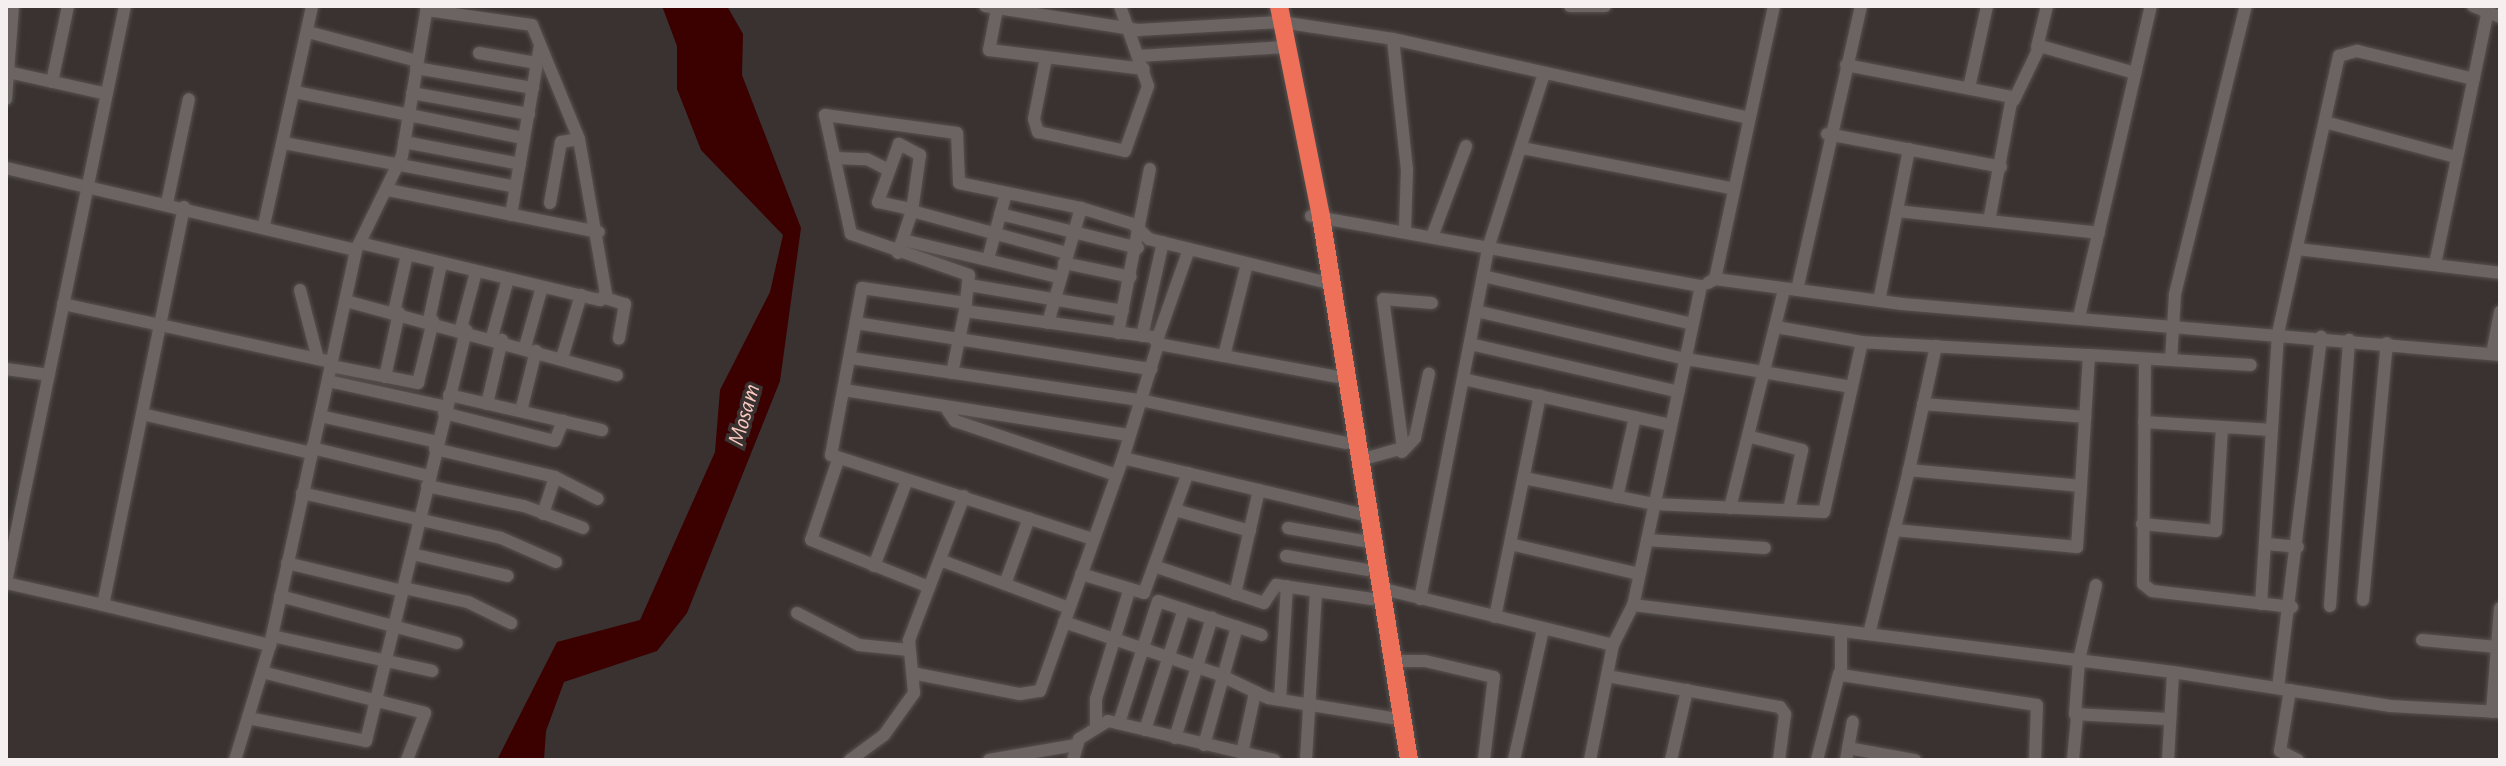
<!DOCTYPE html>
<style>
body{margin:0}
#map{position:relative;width:2506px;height:766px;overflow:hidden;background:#393230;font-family:"Alegreya Sans",sans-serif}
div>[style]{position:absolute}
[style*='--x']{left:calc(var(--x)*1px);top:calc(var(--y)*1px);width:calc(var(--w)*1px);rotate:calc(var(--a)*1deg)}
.water>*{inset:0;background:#3b0000}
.roads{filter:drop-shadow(0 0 2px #575150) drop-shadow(0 0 2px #575150)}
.minor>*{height:12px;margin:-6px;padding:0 6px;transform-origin:6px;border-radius:6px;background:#6c6462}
.highway>*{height:18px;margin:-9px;padding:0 9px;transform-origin:9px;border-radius:9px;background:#ef7059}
span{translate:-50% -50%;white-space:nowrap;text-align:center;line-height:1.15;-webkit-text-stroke:7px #393230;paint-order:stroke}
.water-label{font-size:24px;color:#fbc9bf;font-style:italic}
.frame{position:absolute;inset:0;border:8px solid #f5f0ef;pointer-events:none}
</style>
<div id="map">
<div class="water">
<div style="clip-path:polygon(662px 6px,727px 6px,743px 34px,742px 75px,801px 228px,780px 381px,687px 613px,657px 651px,564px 682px,546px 731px,544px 760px,497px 760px,557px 642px,640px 620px,715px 452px,720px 390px,770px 292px,783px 235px,701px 150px,677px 89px,677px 46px)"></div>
</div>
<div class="roads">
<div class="minor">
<div style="--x:985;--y:6;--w:155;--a:8.9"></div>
<div style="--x:1138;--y:30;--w:143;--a:-3.2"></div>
<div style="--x:1281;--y:22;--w:113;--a:8.6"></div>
<div style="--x:1393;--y:39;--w:365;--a:12.5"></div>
<div style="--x:1570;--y:6;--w:35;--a:0"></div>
<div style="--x:2473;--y:6;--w:29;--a:22"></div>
<div style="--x:997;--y:9;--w:42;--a:101"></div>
<div style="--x:989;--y:50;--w:156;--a:7"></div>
<div style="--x:308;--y:32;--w:113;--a:14.9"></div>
<div style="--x:1393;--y:39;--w:131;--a:83.9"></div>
<div style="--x:1407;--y:169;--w:60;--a:91.9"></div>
<div style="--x:2037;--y:47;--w:42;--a:-76.3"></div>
<div style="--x:479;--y:53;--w:59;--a:9.8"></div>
<div style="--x:1138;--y:56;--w:148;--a:-3.5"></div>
<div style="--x:1046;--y:58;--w:62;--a:101.1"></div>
<div style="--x:1034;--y:119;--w:14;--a:73"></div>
<div style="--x:1038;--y:132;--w:89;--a:12.3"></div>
<div style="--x:1125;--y:151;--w:69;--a:-70.5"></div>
<div style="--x:1148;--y:86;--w:85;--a:-109.3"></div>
<div style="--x:1846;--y:65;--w:169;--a:10.9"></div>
<div style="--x:2012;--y:97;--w:126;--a:100.5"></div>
<div style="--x:416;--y:68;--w:119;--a:9.7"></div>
<div style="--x:8;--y:72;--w:101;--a:12.5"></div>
<div style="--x:52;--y:82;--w:78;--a:-78.1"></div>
<div style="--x:1969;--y:88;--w:84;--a:-77.6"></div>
<div style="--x:295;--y:92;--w:234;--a:11.4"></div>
<div style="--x:412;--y:93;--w:119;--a:10.2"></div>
<div style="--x:6;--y:99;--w:93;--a:-85.7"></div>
<div style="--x:2014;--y:100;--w:60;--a:-64.3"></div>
<div style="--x:2040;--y:46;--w:99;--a:15.9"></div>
<div style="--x:2325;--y:122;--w:136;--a:15"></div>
<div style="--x:1827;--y:134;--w:177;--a:10.7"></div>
<div style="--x:404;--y:142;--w:118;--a:10.7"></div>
<div style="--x:284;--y:143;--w:236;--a:10.7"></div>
<div style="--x:1522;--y:148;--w:216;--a:10.9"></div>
<div style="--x:834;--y:158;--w:33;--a:2"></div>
<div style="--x:867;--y:159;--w:25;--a:27"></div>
<div style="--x:6;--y:168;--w:359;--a:13.2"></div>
<div style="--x:388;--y:190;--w:215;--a:11.3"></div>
<div style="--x:167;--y:203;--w:106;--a:-78.1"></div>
<div style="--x:550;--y:203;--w:62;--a:-79.8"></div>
<div style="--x:561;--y:142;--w:18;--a:-9"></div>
<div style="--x:184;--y:207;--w:406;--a:101.5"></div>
<div style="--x:103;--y:605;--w:172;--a:13.5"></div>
<div style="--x:912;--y:211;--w:161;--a:15.2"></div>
<div style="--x:1897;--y:211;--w:203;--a:6.2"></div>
<div style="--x:1000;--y:214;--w:142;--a:13.8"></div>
<div style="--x:511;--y:215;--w:171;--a:-80.3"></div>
<div style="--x:1311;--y:216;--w:396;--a:10.2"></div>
<div style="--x:1701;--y:286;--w:326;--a:102"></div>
<div style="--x:1633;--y:605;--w:45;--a:116.6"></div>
<div style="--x:1613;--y:645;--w:240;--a:-166.3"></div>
<div style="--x:264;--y:225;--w:224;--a:-77.6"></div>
<div style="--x:1433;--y:234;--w:94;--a:-69.4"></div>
<div style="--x:903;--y:240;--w:159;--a:13.4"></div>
<div style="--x:360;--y:243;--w:247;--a:13.4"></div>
<div style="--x:600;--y:300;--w:8;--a:-45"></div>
<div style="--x:606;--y:294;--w:157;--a:-99.9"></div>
<div style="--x:579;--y:139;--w:123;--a:-112.4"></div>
<div style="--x:532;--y:25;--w:107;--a:-171.9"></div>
<div style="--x:2297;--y:249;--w:204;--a:6.7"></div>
<div style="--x:898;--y:253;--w:44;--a:-71.6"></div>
<div style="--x:912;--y:211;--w:57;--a:-81.9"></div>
<div style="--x:920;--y:155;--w:24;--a:-152"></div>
<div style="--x:899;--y:144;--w:62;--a:109.9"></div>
<div style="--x:878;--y:202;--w:35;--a:12"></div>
<div style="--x:988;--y:259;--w:68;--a:-74.7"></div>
<div style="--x:1064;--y:263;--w:68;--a:11.8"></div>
<div style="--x:2435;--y:264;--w:264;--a:-78.2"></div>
<div style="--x:1483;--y:276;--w:215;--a:12.9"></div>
<div style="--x:1715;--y:279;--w:189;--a:7.6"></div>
<div style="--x:1902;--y:304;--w:600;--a:4.87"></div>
<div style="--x:1708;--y:283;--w:8;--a:-30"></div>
<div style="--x:1715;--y:279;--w:279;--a:-77.8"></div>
<div style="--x:969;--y:285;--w:156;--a:9.6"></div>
<div style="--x:300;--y:290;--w:71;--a:75.4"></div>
<div style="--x:1797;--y:290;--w:291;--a:-77.3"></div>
<div style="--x:605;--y:298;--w:21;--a:17"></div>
<div style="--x:625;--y:304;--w:35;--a:100"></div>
<div style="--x:346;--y:301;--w:281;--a:15.3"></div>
<div style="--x:1879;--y:301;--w:155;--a:-78.8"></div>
<div style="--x:966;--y:303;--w:105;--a:-171.8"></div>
<div style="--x:862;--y:288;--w:170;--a:100.5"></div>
<div style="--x:831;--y:455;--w:275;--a:17.8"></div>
<div style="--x:63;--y:304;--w:275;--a:12.2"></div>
<div style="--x:965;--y:311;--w:36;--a:-84"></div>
<div style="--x:969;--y:275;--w:125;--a:-160.8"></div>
<div style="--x:851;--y:234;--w:122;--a:-102.3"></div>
<div style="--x:825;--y:115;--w:133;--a:7.8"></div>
<div style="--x:957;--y:133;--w:50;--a:87.7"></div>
<div style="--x:959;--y:183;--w:125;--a:11.6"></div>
<div style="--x:1081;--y:208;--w:54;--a:17.1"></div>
<div style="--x:1133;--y:224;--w:22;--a:43"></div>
<div style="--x:1149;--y:239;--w:188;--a:13.8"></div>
<div style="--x:1476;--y:311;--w:215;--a:12.9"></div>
<div style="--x:1686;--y:359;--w:168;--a:9.6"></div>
<div style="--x:394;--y:312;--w:58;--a:-77.2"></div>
<div style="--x:2079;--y:317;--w:319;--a:-77"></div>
<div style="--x:429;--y:320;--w:57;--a:-77.9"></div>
<div style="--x:856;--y:323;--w:299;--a:8.9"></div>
<div style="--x:1048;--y:323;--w:120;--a:-74"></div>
<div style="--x:1776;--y:327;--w:87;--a:9.9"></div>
<div style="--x:461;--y:328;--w:58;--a:-75"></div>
<div style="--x:1118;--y:333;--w:167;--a:-79"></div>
<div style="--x:1142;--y:336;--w:96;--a:-77.4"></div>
<div style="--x:492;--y:337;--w:60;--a:-74.6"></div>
<div style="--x:1157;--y:340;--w:96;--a:-70.6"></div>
<div style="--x:1470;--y:344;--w:214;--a:12.9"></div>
<div style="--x:525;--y:347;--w:62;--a:-74.2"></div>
<div style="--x:2492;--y:354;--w:43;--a:-79.2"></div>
<div style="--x:2089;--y:355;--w:162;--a:3.5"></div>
<div style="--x:1224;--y:356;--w:95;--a:-76"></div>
<div style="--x:562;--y:358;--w:66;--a:-73.2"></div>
<div style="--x:851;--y:358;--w:292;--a:8.3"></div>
<div style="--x:1140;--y:400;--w:210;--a:11.8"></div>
<div style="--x:2145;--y:359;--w:225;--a:90.5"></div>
<div style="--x:2143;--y:584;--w:11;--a:38"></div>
<div style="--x:2152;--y:591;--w:141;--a:6.5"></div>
<div style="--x:2171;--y:360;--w:66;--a:-86.5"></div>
<div style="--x:2175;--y:294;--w:297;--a:-76.2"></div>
<div style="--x:331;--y:366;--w:89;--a:11.1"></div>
<div style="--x:418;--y:383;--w:64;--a:-76.4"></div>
<div style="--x:6;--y:369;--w:43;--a:7.9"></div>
<div style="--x:952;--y:373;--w:63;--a:-78.2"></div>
<div style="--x:965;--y:311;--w:190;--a:7.9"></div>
<div style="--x:1153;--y:337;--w:9;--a:54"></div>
<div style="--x:385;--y:377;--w:66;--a:-77.7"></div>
<div style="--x:1463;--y:379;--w:213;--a:12.5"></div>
<div style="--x:328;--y:381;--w:121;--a:12.4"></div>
<div style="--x:844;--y:390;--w:289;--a:9"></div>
<div style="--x:449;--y:395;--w:157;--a:12.9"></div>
<div style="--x:487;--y:404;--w:66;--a:-76.8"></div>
<div style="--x:1923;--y:404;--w:163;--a:4.6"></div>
<div style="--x:521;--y:411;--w:62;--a:-76"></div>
<div style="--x:948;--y:411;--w:12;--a:55"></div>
<div style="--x:955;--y:421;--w:170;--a:18.5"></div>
<div style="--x:444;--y:413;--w:114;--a:14.2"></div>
<div style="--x:555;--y:441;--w:22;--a:-68"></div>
<div style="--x:142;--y:414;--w:173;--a:13"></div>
<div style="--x:320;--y:416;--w:120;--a:12.5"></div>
<div style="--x:2144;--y:422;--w:128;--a:3.6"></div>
<div style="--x:1751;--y:437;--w:53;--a:14.3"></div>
<div style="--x:1802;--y:450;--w:61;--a:102.2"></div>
<div style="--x:312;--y:448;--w:120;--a:13.5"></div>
<div style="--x:435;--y:449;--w:123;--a:13.1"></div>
<div style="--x:555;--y:477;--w:48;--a:27.1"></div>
<div style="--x:1402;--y:452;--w:19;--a:-47"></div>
<div style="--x:1415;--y:438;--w:66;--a:-77.8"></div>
<div style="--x:1123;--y:458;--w:119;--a:-72.9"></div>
<div style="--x:1158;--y:344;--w:193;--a:10.4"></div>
<div style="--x:838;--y:460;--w:84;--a:108.6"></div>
<div style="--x:811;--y:540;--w:127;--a:21.7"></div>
<div style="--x:1360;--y:460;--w:45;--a:-15.6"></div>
<div style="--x:1403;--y:448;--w:150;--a:-97.6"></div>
<div style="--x:1383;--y:299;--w:49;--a:4.7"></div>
<div style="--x:1909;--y:470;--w:127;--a:-77.7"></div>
<div style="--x:1524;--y:478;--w:133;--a:11.3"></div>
<div style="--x:1654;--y:504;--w:170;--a:2.7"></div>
<div style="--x:1824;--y:512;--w:174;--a:-77.4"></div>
<div style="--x:1862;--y:342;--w:227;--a:3.3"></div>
<div style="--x:2089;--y:355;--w:131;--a:93.5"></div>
<div style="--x:2081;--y:486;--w:173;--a:-174.7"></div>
<div style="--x:1909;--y:470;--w:169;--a:103.7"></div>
<div style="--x:427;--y:486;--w:99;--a:11.7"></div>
<div style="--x:524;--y:506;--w:63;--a:20.4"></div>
<div style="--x:302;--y:493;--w:204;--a:12.7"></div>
<div style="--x:501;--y:538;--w:60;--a:23.6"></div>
<div style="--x:1617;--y:497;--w:82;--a:-77.3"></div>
<div style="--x:1730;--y:508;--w:226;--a:-76.1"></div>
<div style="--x:1175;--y:510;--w:78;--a:15.6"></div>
<div style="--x:543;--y:514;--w:39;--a:-72"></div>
<div style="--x:2142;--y:524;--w:74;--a:5.4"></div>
<div style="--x:2216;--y:531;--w:104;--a:-86.7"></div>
<div style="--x:1288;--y:528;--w:76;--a:9.8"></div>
<div style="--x:1894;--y:530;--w:184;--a:5.3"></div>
<div style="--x:2077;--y:547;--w:61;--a:-86.2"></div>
<div style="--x:1647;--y:540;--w:118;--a:3.9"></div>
<div style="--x:1510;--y:544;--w:132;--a:13.1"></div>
<div style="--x:2266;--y:544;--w:32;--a:5"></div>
<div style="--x:412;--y:554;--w:98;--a:12.9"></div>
<div style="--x:1286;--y:556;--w:82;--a:9.8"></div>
<div style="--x:940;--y:560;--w:138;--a:20.4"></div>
<div style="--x:287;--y:563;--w:119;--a:13.6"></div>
<div style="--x:874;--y:566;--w:92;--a:-69"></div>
<div style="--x:1154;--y:566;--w:116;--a:18.6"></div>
<div style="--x:1264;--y:603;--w:22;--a:-56"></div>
<div style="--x:1276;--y:585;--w:97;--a:8.3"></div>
<div style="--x:1081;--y:574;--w:66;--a:16.8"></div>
<div style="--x:1144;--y:593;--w:128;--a:-69.9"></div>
<div style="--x:6;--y:582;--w:588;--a:-78.33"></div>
<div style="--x:6;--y:583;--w:99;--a:12.8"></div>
<div style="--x:1005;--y:584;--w:70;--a:-70"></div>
<div style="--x:2096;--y:585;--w:77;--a:102.8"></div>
<div style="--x:2079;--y:660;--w:54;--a:94.2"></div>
<div style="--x:2075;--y:714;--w:91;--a:3.1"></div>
<div style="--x:404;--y:588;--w:66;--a:12.3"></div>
<div style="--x:468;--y:602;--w:48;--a:26"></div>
<div style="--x:1235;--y:594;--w:107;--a:-77"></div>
<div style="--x:280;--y:596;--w:183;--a:14.9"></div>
<div style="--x:1420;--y:599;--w:361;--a:-79"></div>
<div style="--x:1489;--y:245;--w:180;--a:-72.2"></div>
<div style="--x:2363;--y:600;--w:258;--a:-84.7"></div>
<div style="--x:2261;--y:604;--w:272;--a:-86.4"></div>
<div style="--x:2278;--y:333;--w:284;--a:-77.6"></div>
<div style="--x:2339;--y:56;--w:19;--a:-16"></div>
<div style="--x:2357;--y:51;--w:120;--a:13.5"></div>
<div style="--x:1633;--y:605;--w:544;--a:7.07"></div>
<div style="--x:2173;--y:672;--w:220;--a:8.9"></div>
<div style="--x:2390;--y:706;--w:110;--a:3.1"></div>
<div style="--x:2330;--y:606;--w:267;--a:-85.9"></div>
<div style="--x:797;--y:613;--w:70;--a:27.3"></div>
<div style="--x:859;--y:645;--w:50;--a:5.7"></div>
<div style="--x:1495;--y:617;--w:226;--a:-78.5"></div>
<div style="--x:1064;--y:622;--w:163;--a:18.7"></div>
<div style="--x:1218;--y:674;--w:55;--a:25.6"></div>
<div style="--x:1268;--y:698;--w:126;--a:9.2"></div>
<div style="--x:1841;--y:631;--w:44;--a:90"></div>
<div style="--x:1841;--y:675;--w:198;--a:8.7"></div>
<div style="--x:2037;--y:705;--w:55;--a:92.1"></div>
<div style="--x:272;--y:636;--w:164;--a:12.3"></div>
<div style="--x:2422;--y:640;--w:75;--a:5.3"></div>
<div style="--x:1392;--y:661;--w:33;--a:0"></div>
<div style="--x:1425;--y:661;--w:71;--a:13.1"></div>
<div style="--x:1494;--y:677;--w:84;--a:96.9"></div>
<div style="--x:262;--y:672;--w:168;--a:14.1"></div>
<div style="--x:425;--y:713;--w:50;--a:111"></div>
<div style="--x:917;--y:674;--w:105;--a:11"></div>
<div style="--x:1020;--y:694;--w:20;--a:-9"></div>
<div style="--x:1040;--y:691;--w:247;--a:-70.4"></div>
<div style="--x:1123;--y:458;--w:253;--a:13.3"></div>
<div style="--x:1607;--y:676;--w:176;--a:10.2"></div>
<div style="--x:1780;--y:707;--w:9;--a:54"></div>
<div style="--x:1785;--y:714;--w:46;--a:97.4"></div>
<div style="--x:2278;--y:688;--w:354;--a:-83"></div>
<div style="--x:2290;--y:690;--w:62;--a:99.3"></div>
<div style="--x:2280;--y:751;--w:20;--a:27"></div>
<div style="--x:1280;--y:700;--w:114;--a:-86.5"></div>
<div style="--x:2492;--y:712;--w:104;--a:-85.6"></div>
<div style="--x:248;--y:718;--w:120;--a:11"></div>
<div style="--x:366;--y:741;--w:423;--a:-76.3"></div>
<div style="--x:1119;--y:723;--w:128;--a:-72.3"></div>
<div style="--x:1158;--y:601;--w:109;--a:18.1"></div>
<div style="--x:1096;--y:725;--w:26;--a:-90"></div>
<div style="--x:1096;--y:699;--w:113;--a:-73"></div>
<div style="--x:1145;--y:730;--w:127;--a:-72.1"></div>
<div style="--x:1175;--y:738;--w:126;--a:-72.9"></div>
<div style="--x:1204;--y:745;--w:123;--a:-74.4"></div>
<div style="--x:1848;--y:748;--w:68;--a:10.2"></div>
<div style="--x:1242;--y:753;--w:61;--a:-77.8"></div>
<div style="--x:235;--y:760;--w:120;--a:-73.1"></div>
<div style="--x:270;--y:645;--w:404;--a:-77.7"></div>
<div style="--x:356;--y:250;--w:105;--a:-63.9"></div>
<div style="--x:402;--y:156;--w:152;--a:-80.5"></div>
<div style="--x:850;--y:760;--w:42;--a:-36.3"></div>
<div style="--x:884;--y:735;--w:52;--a:-54.5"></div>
<div style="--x:914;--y:693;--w:53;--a:-95.4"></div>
<div style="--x:909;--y:640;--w:154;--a:-69.1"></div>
<div style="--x:989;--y:760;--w:87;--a:-9.9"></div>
<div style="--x:1073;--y:760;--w:22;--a:-74"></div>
<div style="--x:1079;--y:739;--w:34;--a:-32"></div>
<div style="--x:1108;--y:721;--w:171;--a:13.2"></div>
<div style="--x:1306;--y:760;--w:169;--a:-86.6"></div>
<div style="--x:1514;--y:760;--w:134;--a:-77.5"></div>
<div style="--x:1590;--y:760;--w:117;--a:-78.7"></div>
<div style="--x:1671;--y:760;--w:72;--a:-77.1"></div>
<div style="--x:1817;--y:760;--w:89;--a:-75.7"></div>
<div style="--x:1846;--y:760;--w:39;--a:-80"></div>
<div style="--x:2073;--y:760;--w:43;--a:-84.7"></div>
<div style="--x:2168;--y:760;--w:88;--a:-86.7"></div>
</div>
<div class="highway">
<div style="--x:1279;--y:6;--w:215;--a:78.7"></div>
<div style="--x:1321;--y:217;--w:550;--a:80.79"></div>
</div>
</div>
<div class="water-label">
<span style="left:745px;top:415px;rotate:-74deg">Mosam</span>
</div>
<div class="frame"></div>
</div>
